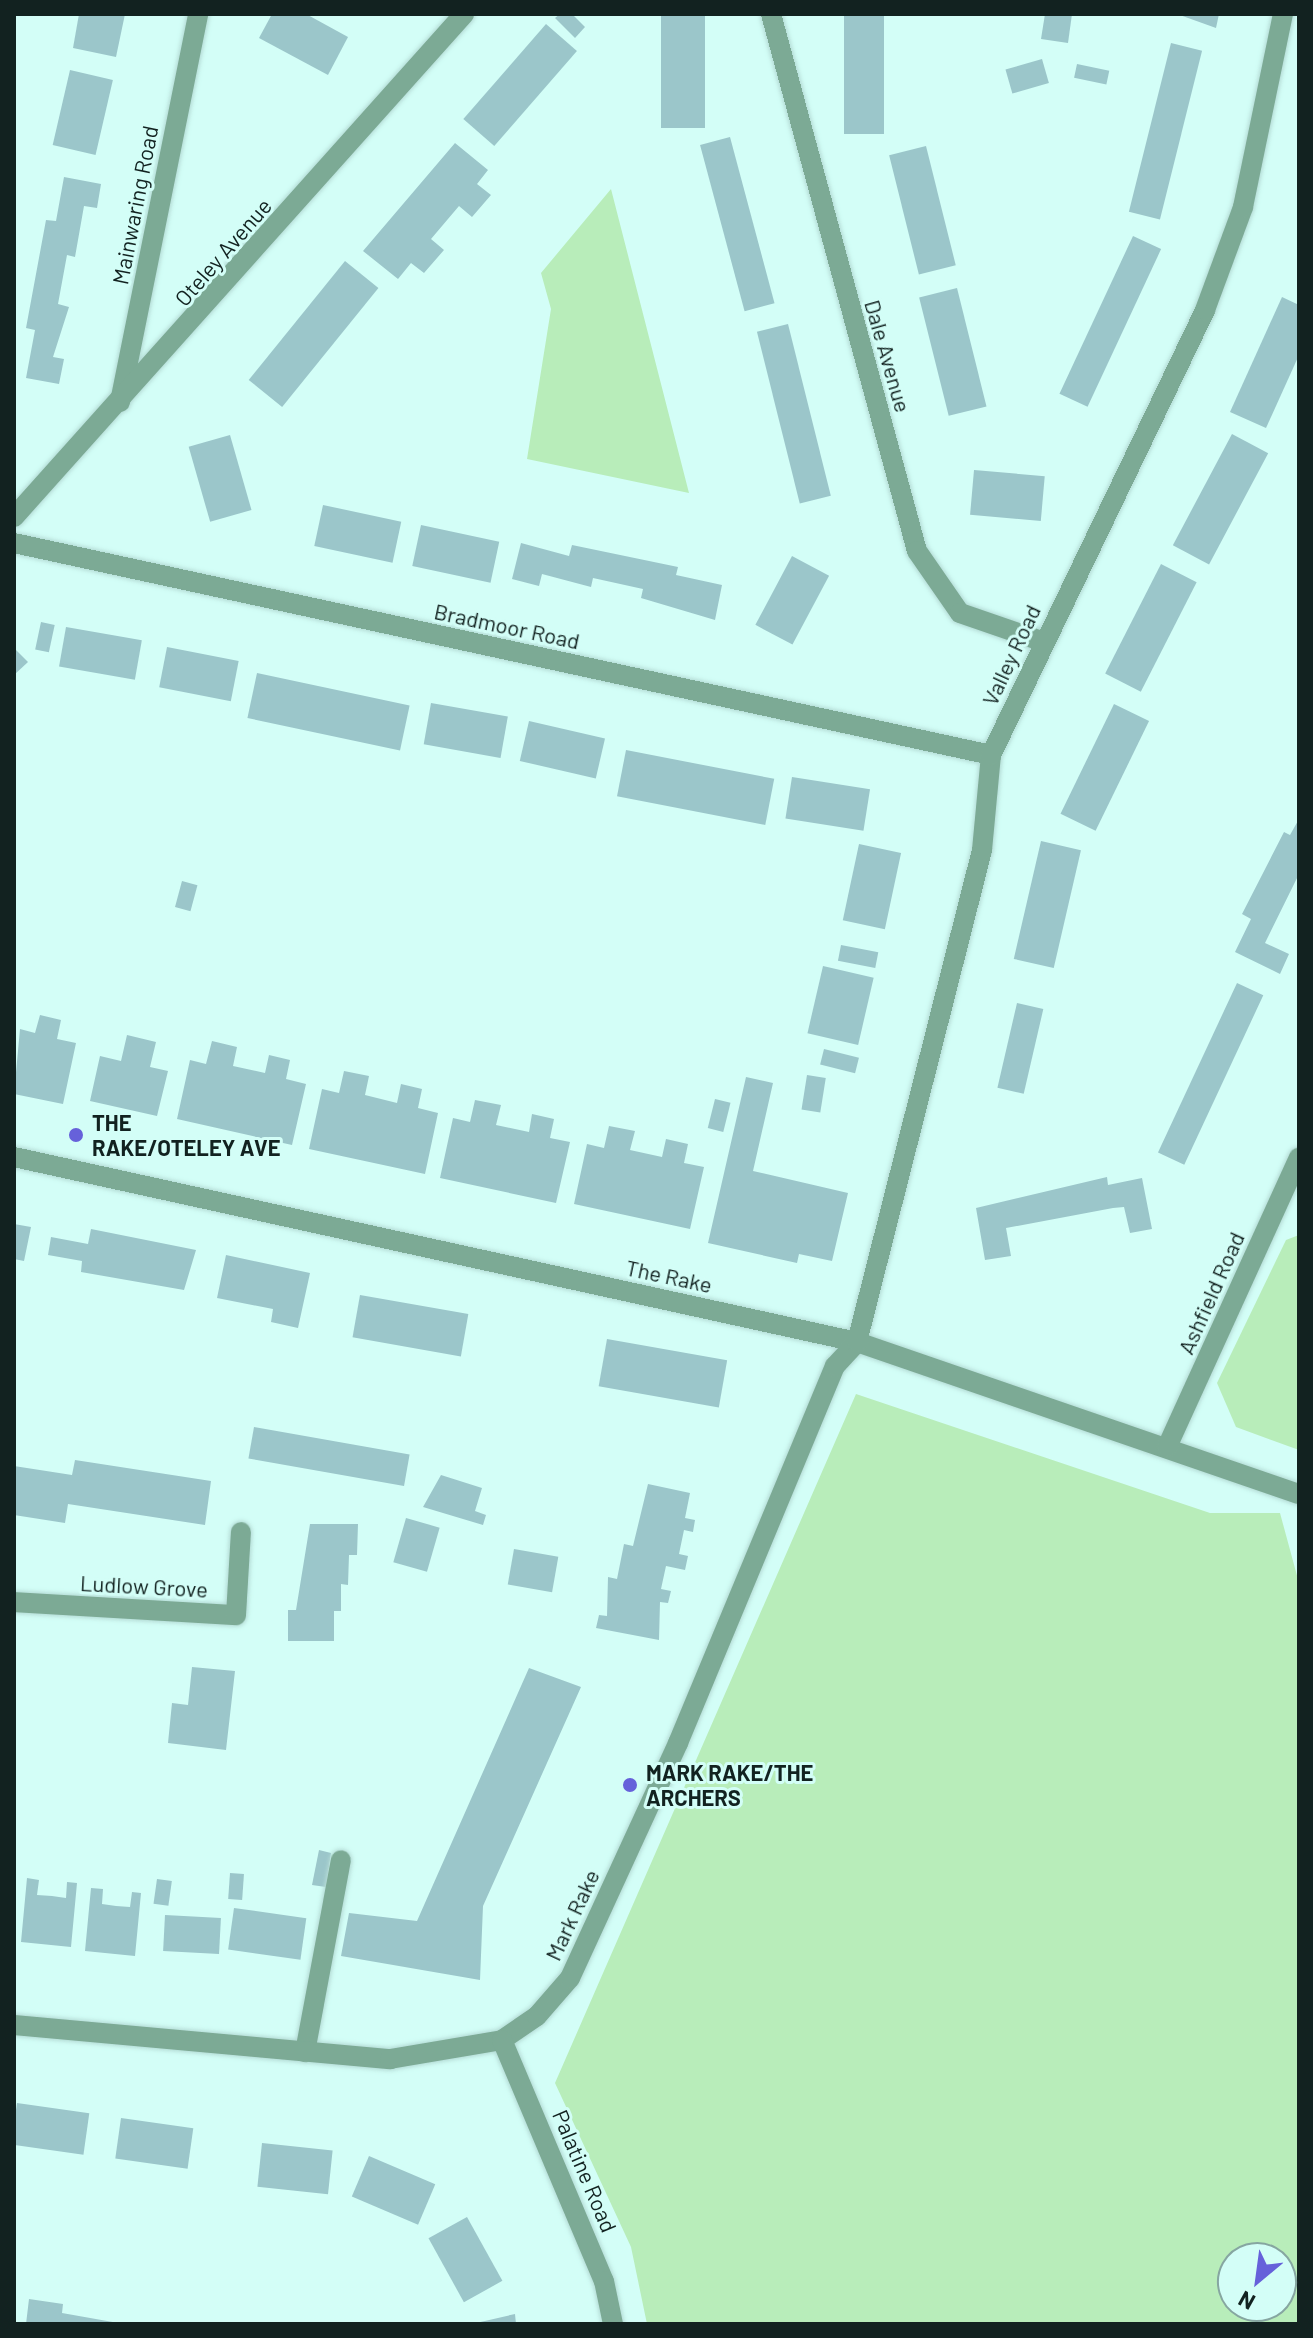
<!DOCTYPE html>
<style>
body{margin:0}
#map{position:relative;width:1313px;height:2338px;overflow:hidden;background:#d3fef7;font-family:Barlow,sans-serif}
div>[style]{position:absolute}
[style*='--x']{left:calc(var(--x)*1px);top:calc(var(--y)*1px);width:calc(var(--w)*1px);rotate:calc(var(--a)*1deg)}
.green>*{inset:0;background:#b8edba}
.building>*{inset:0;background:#9bc6ca;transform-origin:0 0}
.roads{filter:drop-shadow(0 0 2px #b4dbd5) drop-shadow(0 0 2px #b4dbd5)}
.service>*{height:20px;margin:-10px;padding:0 10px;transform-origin:10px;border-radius:10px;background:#7caa95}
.minor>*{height:20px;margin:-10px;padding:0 10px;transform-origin:10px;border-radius:10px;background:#7caa95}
.dots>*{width:22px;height:22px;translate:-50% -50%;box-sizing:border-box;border:4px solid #d3fef7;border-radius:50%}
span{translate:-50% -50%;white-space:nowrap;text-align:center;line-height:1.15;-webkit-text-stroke:6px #d3fef7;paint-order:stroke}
.street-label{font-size:22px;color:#122220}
.poi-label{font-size:22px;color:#122220;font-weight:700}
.left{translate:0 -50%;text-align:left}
.frame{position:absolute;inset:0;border:16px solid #122220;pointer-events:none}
.north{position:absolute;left:1217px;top:2242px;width:80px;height:80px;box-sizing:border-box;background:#d3fef7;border:2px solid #86a6a1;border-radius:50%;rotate:209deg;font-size:22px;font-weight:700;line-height:32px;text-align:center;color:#122220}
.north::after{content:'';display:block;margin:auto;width:28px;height:36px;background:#6661da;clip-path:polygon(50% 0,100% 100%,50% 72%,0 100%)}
</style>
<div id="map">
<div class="green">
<div style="clip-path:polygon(611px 189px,689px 493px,527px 459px,551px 309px,541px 273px)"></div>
<div style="clip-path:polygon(1299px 1235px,1299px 1450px,1236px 1427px,1217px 1383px,1286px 1240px)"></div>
<div style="clip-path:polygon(evenodd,856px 1394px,1210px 1513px,1280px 1513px,1299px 1583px,1299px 2324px,647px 2324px,631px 2247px,555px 2083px,856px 1394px,1233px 2258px,1281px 2258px,1281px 2306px,1233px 2306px,1233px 2258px)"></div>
</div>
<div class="building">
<div style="clip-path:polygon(79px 14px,125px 14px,116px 57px,73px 48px)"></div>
<div style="clip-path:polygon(272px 14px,306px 14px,348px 37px,328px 75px,259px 38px)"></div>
<div style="clip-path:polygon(560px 14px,572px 14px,585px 27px,575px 38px,555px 18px)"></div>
<div style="left:661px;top:14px;width:44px;height:114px"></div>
<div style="left:844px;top:14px;width:40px;height:120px"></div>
<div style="clip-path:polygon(1045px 14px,1072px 14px,1068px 43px,1041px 39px)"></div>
<div style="clip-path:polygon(1177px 14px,1219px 14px,1216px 28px)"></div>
<div style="left:546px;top:24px;width:41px;height:126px;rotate:41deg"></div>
<div style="left:1171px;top:43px;width:32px;height:174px;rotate:14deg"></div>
<div style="left:1042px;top:59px;width:25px;height:38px;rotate:74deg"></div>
<div style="left:1077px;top:64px;width:33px;height:14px;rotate:12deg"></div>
<div style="left:70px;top:70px;width:44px;height:77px;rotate:13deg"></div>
<div style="left:730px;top:137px;width:172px;height:31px;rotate:75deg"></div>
<div style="clip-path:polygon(455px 143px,488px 170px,477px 184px,491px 195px,472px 217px,459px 206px,431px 239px,444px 250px,424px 273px,411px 263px,398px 279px,363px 251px)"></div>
<div style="left:926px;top:146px;width:123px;height:38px;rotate:76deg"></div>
<div style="clip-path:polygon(64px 177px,101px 184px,97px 208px,84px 206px,75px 257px,67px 255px,58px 304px,69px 307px,53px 357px,64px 359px,59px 384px,26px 378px,35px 330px,26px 328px,46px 220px,56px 221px)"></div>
<div style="left:1133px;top:236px;width:31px;height:174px;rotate:25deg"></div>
<div style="left:345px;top:261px;width:43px;height:153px;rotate:39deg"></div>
<div style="left:957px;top:288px;width:122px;height:39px;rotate:76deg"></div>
<div style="clip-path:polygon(1282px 297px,1299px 305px,1299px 355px,1266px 428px,1230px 412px)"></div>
<div style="left:788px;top:324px;width:177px;height:32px;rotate:76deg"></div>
<div style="left:1232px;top:434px;width:41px;height:126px;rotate:28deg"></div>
<div style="left:230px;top:435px;width:78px;height:43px;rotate:74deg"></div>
<div style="left:974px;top:470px;width:71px;height:45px;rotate:5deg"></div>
<div style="left:323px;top:505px;width:80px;height:42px;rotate:12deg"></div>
<div style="left:421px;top:525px;width:80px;height:42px;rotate:12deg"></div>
<div style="clip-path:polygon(521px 543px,569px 556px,572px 545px,678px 567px,676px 575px,722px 585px,715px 620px,641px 598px,643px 589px,593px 578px,591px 587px,542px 574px,539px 586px,512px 579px)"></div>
<div style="left:792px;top:556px;width:42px;height:78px;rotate:28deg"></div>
<div style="left:1161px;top:564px;width:40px;height:123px;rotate:27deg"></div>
<div style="left:41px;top:622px;width:14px;height:28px;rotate:12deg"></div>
<div style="left:66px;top:627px;width:77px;height:40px;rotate:10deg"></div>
<div style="left:167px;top:647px;width:73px;height:41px;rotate:11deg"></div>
<div style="clip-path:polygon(14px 648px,28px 662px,14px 675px)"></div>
<div style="left:257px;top:673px;width:156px;height:46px;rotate:12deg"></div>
<div style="left:431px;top:703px;width:78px;height:42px;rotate:10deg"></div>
<div style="left:1114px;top:704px;width:39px;height:122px;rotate:26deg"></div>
<div style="left:529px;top:721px;width:78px;height:41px;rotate:13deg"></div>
<div style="left:626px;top:750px;width:151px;height:47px;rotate:11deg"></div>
<div style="left:792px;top:777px;width:79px;height:42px;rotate:9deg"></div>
<div style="clip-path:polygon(1299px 819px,1299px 874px,1265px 943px,1289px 954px,1280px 974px,1235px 952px,1251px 919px,1242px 914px,1284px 832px,1290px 835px)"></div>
<div style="left:1041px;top:841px;width:41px;height:121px;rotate:13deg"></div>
<div style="left:859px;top:844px;width:43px;height:78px;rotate:12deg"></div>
<div style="left:182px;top:881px;width:16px;height:27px;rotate:15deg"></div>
<div style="left:841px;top:945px;width:38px;height:16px;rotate:11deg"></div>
<div style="left:823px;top:966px;width:52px;height:69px;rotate:13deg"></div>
<div style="left:1237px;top:983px;width:29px;height:187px;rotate:25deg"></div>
<div style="left:1017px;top:1003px;width:27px;height:87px;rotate:13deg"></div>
<div style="clip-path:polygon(40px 1015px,61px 1020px,57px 1039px,76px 1043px,63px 1104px,14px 1094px,20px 1029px,35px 1033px)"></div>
<div style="clip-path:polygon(127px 1035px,156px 1042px,150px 1067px,168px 1071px,157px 1116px,90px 1101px,100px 1056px,121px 1061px)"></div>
<div style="clip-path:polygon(212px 1041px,237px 1047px,233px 1066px,265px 1073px,269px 1055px,290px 1060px,286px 1079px,306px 1084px,292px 1145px,177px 1119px,190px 1060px,206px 1064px)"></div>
<div style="left:824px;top:1049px;width:36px;height:16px;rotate:14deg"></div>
<div style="clip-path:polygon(344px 1071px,369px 1076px,365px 1095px,397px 1103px,401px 1084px,422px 1089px,418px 1108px,438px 1113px,425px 1174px,309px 1149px,322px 1089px,339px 1093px)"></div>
<div style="left:807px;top:1075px;width:19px;height:35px;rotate:9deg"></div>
<div style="clip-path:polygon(746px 1077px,773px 1083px,753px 1171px,848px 1193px,832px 1261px,799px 1254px,797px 1263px,708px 1243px)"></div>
<div style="left:715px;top:1099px;width:16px;height:30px;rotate:14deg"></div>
<div style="clip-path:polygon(475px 1100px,501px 1105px,496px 1125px,529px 1132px,532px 1114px,554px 1119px,550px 1138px,570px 1142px,556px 1203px,440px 1178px,453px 1118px,470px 1122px)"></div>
<div style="clip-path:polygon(609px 1126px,635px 1131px,630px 1150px,662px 1157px,666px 1139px,688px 1144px,684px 1163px,704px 1167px,690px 1229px,574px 1204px,587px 1144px,604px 1148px)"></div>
<div style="clip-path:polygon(1107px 1177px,1108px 1185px,1142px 1178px,1152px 1229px,1130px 1233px,1124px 1207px,1113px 1208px,1006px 1228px,1011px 1256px,985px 1260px,976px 1208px)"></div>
<div style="clip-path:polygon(14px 1224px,31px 1227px,24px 1261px,14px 1259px)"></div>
<div style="clip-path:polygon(91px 1229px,196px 1250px,184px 1290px,81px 1272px,82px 1261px,48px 1255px,51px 1237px,88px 1244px)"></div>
<div style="clip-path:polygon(226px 1255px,310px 1273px,298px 1328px,271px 1322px,273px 1309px,217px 1298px)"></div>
<div style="left:360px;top:1295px;width:110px;height:43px;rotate:10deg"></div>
<div style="left:607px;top:1339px;width:122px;height:48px;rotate:10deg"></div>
<div style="left:254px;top:1427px;width:158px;height:32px;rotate:10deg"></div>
<div style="clip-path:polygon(75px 1460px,211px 1481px,205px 1525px,68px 1504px,65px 1523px,14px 1515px,14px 1466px,72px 1475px)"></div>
<div style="clip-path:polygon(441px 1475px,482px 1488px,475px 1511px,486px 1515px,483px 1525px,423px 1507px)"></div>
<div style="clip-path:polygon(648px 1484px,690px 1493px,685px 1518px,695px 1520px,693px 1532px,684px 1530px,679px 1554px,688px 1556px,685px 1570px,666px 1566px,661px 1589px,671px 1591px,668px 1603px,660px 1602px,659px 1640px,596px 1628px,599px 1615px,607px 1616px,608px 1577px,617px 1579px,624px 1544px,633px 1546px)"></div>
<div style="left:406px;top:1518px;width:35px;height:46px;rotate:16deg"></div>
<div style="clip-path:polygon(310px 1524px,358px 1524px,357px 1555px,349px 1555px,348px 1585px,341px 1584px,341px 1611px,334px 1611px,334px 1641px,288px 1641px,288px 1610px,296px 1610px)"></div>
<div style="left:514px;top:1549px;width:45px;height:36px;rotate:10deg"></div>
<div style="clip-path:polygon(192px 1667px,235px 1671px,226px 1750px,168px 1743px,172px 1703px,188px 1705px)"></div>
<div style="clip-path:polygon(529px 1668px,581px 1687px,483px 1906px,480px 1980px,341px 1956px,349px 1913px,417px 1921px)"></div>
<div style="clip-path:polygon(319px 1850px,331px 1853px,326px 1887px,312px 1885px)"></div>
<div style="left:230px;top:1873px;width:14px;height:26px;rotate:4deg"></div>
<div style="clip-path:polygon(27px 1878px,39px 1880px,37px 1895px,52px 1896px,66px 1898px,67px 1882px,77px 1883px,71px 1947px,21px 1942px)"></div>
<div style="left:157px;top:1879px;width:15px;height:25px;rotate:8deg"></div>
<div style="clip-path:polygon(91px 1888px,103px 1889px,102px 1904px,116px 1906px,130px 1907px,132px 1892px,141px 1893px,135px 1956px,85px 1951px)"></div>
<div style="left:234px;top:1908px;width:73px;height:42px;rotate:8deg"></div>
<div style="left:165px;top:1915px;width:56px;height:36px;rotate:3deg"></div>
<div style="left:17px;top:2103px;width:73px;height:42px;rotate:8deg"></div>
<div style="left:121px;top:2118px;width:73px;height:41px;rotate:8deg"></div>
<div style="left:262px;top:2143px;width:71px;height:44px;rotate:6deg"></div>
<div style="left:369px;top:2156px;width:72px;height:44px;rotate:23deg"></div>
<div style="left:467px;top:2217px;width:73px;height:44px;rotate:61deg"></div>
<div style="clip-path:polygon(29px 2299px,63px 2304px,62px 2313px,124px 2324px,26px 2324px)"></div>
<div style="clip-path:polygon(515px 2314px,516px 2324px,476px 2324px,476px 2323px)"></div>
</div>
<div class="roads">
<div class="service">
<div style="--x:305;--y:2052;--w:195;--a:-79.4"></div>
</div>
<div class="minor">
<div style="--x:771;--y:14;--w:556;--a:74.79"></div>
<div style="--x:917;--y:551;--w:75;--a:55.3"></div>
<div style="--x:960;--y:613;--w:89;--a:19"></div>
<div style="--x:120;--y:402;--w:396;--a:-78.6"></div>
<div style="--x:14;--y:517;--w:675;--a:-48.18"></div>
<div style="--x:14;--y:543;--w:1000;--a:12.24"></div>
<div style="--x:14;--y:1157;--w:863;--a:12.38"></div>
<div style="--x:857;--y:1342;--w:467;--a:19"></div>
<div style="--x:1167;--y:1447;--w:318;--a:-65.5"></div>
<div style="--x:14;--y:1602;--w:222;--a:3.4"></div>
<div style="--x:236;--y:1615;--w:83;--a:-86.6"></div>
<div style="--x:14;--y:2025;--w:378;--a:5.2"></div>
<div style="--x:390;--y:2059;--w:114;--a:-9.6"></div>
<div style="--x:502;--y:2040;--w:42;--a:-34.4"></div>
<div style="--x:537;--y:2016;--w:50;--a:-49"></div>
<div style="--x:570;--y:1978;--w:259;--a:-65.3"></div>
<div style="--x:678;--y:1743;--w:408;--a:-67.4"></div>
<div style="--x:835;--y:1366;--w:33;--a:-47"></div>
<div style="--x:857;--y:1342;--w:508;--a:-75.74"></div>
<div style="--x:982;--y:850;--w:95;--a:-84.6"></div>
<div style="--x:991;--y:755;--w:494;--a:-64.3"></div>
<div style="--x:1205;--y:310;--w:110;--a:-69.7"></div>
<div style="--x:1243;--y:207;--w:197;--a:-78.3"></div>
<div style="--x:502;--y:2040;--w:262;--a:67.1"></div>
<div style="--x:604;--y:2281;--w:44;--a:78.2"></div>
</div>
</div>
<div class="dots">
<div style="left:76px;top:1135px;background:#6661da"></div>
<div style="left:630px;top:1785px;background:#6661da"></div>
</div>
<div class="street-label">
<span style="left:135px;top:205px;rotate:-79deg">Mainwaring Road</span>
<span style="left:223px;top:252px;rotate:-49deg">Oteley Avenue</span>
<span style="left:888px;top:356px;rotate:74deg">Dale Avenue</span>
<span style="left:507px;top:626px;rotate:12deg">Bradmoor Road</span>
<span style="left:1011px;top:655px;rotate:-65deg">Valley Road</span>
<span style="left:669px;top:1276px;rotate:12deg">The Rake</span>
<span style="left:1211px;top:1293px;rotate:-66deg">Ashfield Road</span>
<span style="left:144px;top:1586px;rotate:3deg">Ludlow Grove</span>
<span style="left:572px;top:1915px;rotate:-65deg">Mark Rake</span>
<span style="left:585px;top:2171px;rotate:67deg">Palatine Road</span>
</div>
<div class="poi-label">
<span class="left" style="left:92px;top:1135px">THE<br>RAKE/OTELEY AVE</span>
<span class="left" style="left:646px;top:1785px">MARK RAKE/THE<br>ARCHERS</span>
</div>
<div class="frame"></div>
<div class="north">N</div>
</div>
